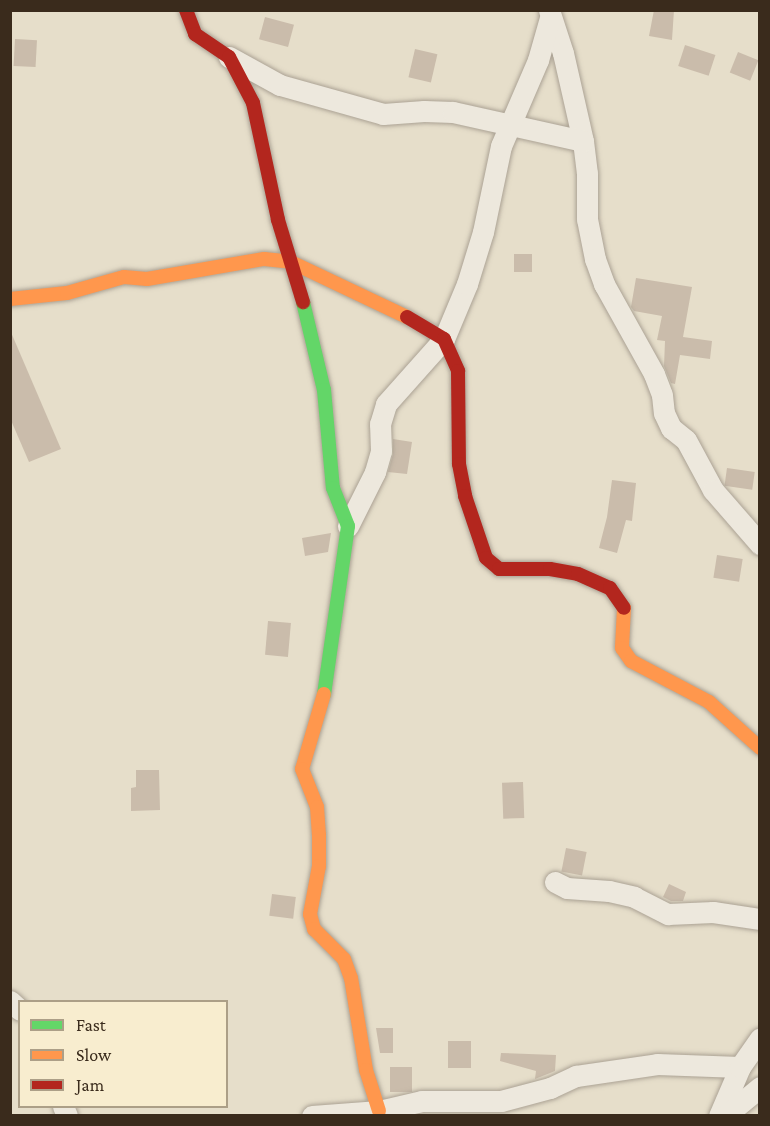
<!DOCTYPE html>
<style>
body{margin:0}
#map{position:relative;width:770px;height:1126px;overflow:hidden;background:#e6deca;font-family:"Crimson Pro",serif}
div>[style]{position:absolute}
[style*='--x']{left:calc(var(--x)*1px);top:calc(var(--y)*1px);width:calc(var(--w)*1px);rotate:calc(var(--a)*1deg)}
.building>*{inset:0;background:#cabcab;transform-origin:0 0}
.roads{filter:drop-shadow(0 0 2px #aba294) drop-shadow(0 0 2px #aba294)}
.street>*{height:21px;margin:-10.5px;padding:0 10.5px;transform-origin:10.5px;border-radius:10.5px;background:#ede8dd}
.fast>*{height:14px;margin:-7px;padding:0 7px;transform-origin:7px;border-radius:7px;background:#63d668}
.slow>*{height:14px;margin:-7px;padding:0 7px;transform-origin:7px;border-radius:7px;background:#ff974d}
.jam>*{height:14px;margin:-7px;padding:0 7px;transform-origin:7px;border-radius:7px;background:#b3261e}
span{translate:-50% -50%;white-space:nowrap;text-align:center;line-height:1.15;-webkit-text-stroke:6px #f8edcf;paint-order:stroke}
.frame{position:absolute;inset:0;border:12px solid #3a2b1c;pointer-events:none}
.legend{position:absolute;left:18px;top:1000px;width:210px;height:108px;box-sizing:border-box;background:#f8edcf;border:2px solid #ac9f87;margin:0;padding:8px 10px;list-style:none;font-size:18px;color:#3a2b1c}
.legend li{display:flex;align-items:center;gap:12px;height:30px}
.legend b{width:30px;border:2px solid #ac9f87}
</style>
<div id="map">
<div class="building">
<div style="clip-path:polygon(654px 10px,674px 10px,672px 40px,649px 36px)"></div>
<div style="left:265px;top:17px;width:30px;height:23px;rotate:15deg"></div>
<div style="left:15px;top:39px;width:22px;height:27px;rotate:3deg"></div>
<div style="left:685px;top:45px;width:32px;height:22px;rotate:18deg"></div>
<div style="left:415px;top:49px;width:23px;height:29px;rotate:13deg"></div>
<div style="left:738px;top:52px;width:22px;height:22px;rotate:22deg"></div>
<div style="left:514px;top:254px;width:18px;height:18px"></div>
<div style="clip-path:polygon(636px 278px,692px 287px,683px 337px,712px 341px,710px 359px,680px 355px,675px 384px,671px 383px,664px 366px,665px 341px,657px 340px,662px 316px,634px 311px,631px 307px)"></div>
<div style="clip-path:polygon(10px 330px,61px 449px,29px 462px,10px 418px)"></div>
<div style="clip-path:polygon(393px 439px,412px 442px,407px 474px,388px 472px,393px 454px)"></div>
<div style="left:727px;top:468px;width:28px;height:18px;rotate:8deg"></div>
<div style="clip-path:polygon(612px 480px,636px 483px,632px 521px,626px 520px,617px 553px,599px 548px,607px 517px)"></div>
<div style="clip-path:polygon(331px 533px,328px 552px,305px 556px,302px 538px)"></div>
<div style="left:717px;top:555px;width:26px;height:23px;rotate:9deg"></div>
<div style="left:268px;top:621px;width:23px;height:34px;rotate:5deg"></div>
<div style="clip-path:polygon(136px 770px,159px 770px,160px 810px,131px 811px,131px 788px,136px 787px)"></div>
<div style="left:523px;top:782px;width:36px;height:21px;rotate:88deg"></div>
<div style="left:566px;top:848px;width:21px;height:24px;rotate:11deg"></div>
<div style="clip-path:polygon(669px 884px,686px 892px,683px 901px,671px 901px,663px 897px)"></div>
<div style="left:272px;top:894px;width:24px;height:22px;rotate:7deg"></div>
<div style="clip-path:polygon(376px 1028px,393px 1028px,393px 1053px,380px 1053px)"></div>
<div style="left:471px;top:1041px;width:27px;height:23px;rotate:90deg"></div>
<div style="clip-path:polygon(501px 1053px,556px 1055px,555px 1071px,535px 1079px,536px 1071px,500px 1061px)"></div>
<div style="left:390px;top:1067px;width:22px;height:25px"></div>
</div>
<div class="roads">
<div class="street">
<div style="--x:549;--y:10;--w:45;--a:72"></div>
<div style="--x:563;--y:53;--w:90;--a:77.2"></div>
<div style="--x:583;--y:141;--w:32;--a:83"></div>
<div style="--x:587;--y:173;--w:46;--a:90"></div>
<div style="--x:587;--y:219;--w:41;--a:78.7"></div>
<div style="--x:595;--y:259;--w:27;--a:70"></div>
<div style="--x:604;--y:284;--w:103;--a:60.9"></div>
<div style="--x:654;--y:374;--w:22;--a:69"></div>
<div style="--x:662;--y:395;--w:18;--a:84"></div>
<div style="--x:664;--y:413;--w:17;--a:65"></div>
<div style="--x:671;--y:428;--w:19;--a:39"></div>
<div style="--x:686;--y:440;--w:57;--a:61.6"></div>
<div style="--x:713;--y:490;--w:72;--a:49"></div>
<div style="--x:229;--y:57;--w:58;--a:28.8"></div>
<div style="--x:280;--y:85;--w:107;--a:15.7"></div>
<div style="--x:383;--y:114;--w:41;--a:-4.2"></div>
<div style="--x:424;--y:111;--w:29;--a:2"></div>
<div style="--x:453;--y:112;--w:133;--a:12.6"></div>
<div style="--x:348;--y:526;--w:60;--a:-63.4"></div>
<div style="--x:375;--y:472;--w:22;--a:-74"></div>
<div style="--x:381;--y:451;--w:27;--a:-92"></div>
<div style="--x:380;--y:424;--w:21;--a:-73"></div>
<div style="--x:386;--y:404;--w:87;--a:-48.3"></div>
<div style="--x:444;--y:339;--w:60;--a:-67.3"></div>
<div style="--x:467;--y:284;--w:54;--a:-72.9"></div>
<div style="--x:483;--y:232;--w:88;--a:-78.2"></div>
<div style="--x:501;--y:146;--w:94;--a:-66.7"></div>
<div style="--x:538;--y:60;--w:44;--a:-74.1"></div>
<div style="--x:555;--y:882;--w:13;--a:27"></div>
<div style="--x:567;--y:888;--w:42;--a:4.1"></div>
<div style="--x:609;--y:891;--w:26;--a:13"></div>
<div style="--x:634;--y:897;--w:38;--a:27"></div>
<div style="--x:668;--y:914;--w:45;--a:-2.5"></div>
<div style="--x:713;--y:912;--w:48;--a:8.5"></div>
<div style="--x:10;--y:1001;--w:13;--a:42"></div>
<div style="--x:63;--y:1106;--w:11;--a:68"></div>
<div style="--x:312;--y:1116;--w:67;--a:-4.3"></div>
<div style="--x:379;--y:1111;--w:44;--a:-13.1"></div>
<div style="--x:422;--y:1101;--w:79;--a:0"></div>
<div style="--x:501;--y:1101;--w:51;--a:-14.9"></div>
<div style="--x:550;--y:1088;--w:29;--a:-25"></div>
<div style="--x:576;--y:1076;--w:82;--a:-8.4"></div>
<div style="--x:657;--y:1064;--w:83;--a:2.1"></div>
<div style="--x:719;--y:1116;--w:53;--a:-66.8"></div>
<div style="--x:740;--y:1067;--w:35;--a:-55"></div>
<div style="--x:725;--y:1116;--w:45;--a:-39.6"></div>
</div>
<div class="fast">
<div style="--x:303;--y:302;--w:90;--a:76.6"></div>
<div style="--x:324;--y:390;--w:98;--a:84.8"></div>
<div style="--x:333;--y:488;--w:41;--a:68.5"></div>
<div style="--x:348;--y:526;--w:170;--a:98.1"></div>
</div>
<div class="slow">
<div style="--x:10;--y:299;--w:57;--a:-6"></div>
<div style="--x:67;--y:293;--w:59;--a:-15.7"></div>
<div style="--x:124;--y:277;--w:23;--a:5"></div>
<div style="--x:147;--y:279;--w:119;--a:-9.7"></div>
<div style="--x:264;--y:259;--w:27;--a:6"></div>
<div style="--x:291;--y:262;--w:128;--a:25.4"></div>
<div style="--x:624;--y:608;--w:40;--a:92.9"></div>
<div style="--x:622;--y:648;--w:16;--a:55"></div>
<div style="--x:631;--y:661;--w:88;--a:27.7"></div>
<div style="--x:709;--y:702;--w:69;--a:42"></div>
<div style="--x:324;--y:694;--w:78;--a:106.3"></div>
<div style="--x:302;--y:769;--w:41;--a:68.5"></div>
<div style="--x:317;--y:807;--w:28;--a:86"></div>
<div style="--x:319;--y:835;--w:31;--a:90"></div>
<div style="--x:319;--y:866;--w:49;--a:100.6"></div>
<div style="--x:310;--y:914;--w:16;--a:75"></div>
<div style="--x:314;--y:929;--w:42;--a:45"></div>
<div style="--x:344;--y:959;--w:20;--a:70"></div>
<div style="--x:351;--y:978;--w:93;--a:80.7"></div>
<div style="--x:366;--y:1070;--w:43;--a:72.4"></div>
</div>
<div class="jam">
<div style="--x:186;--y:10;--w:26;--a:69"></div>
<div style="--x:195;--y:34;--w:41;--a:34.1"></div>
<div style="--x:229;--y:57;--w:52;--a:62.4"></div>
<div style="--x:253;--y:103;--w:120;--a:77.9"></div>
<div style="--x:278;--y:220;--w:86;--a:73"></div>
<div style="--x:407;--y:317;--w:43;--a:30.7"></div>
<div style="--x:444;--y:339;--w:35;--a:66"></div>
<div style="--x:458;--y:371;--w:93;--a:89.4"></div>
<div style="--x:459;--y:464;--w:33;--a:79"></div>
<div style="--x:465;--y:496;--w:65;--a:71.3"></div>
<div style="--x:486;--y:558;--w:17;--a:40"></div>
<div style="--x:499;--y:569;--w:51;--a:0"></div>
<div style="--x:550;--y:569;--w:28;--a:10"></div>
<div style="--x:578;--y:574;--w:35;--a:24"></div>
<div style="--x:610;--y:588;--w:24;--a:55"></div>
</div>
</div>
<div class="frame"></div>
<ul class="legend">
<li><b style="height:8px;background:#63d668"></b>Fast</li>
<li><b style="height:8px;background:#ff974d"></b>Slow</li>
<li><b style="height:8px;background:#b3261e"></b>Jam</li>
</ul>
</div>
